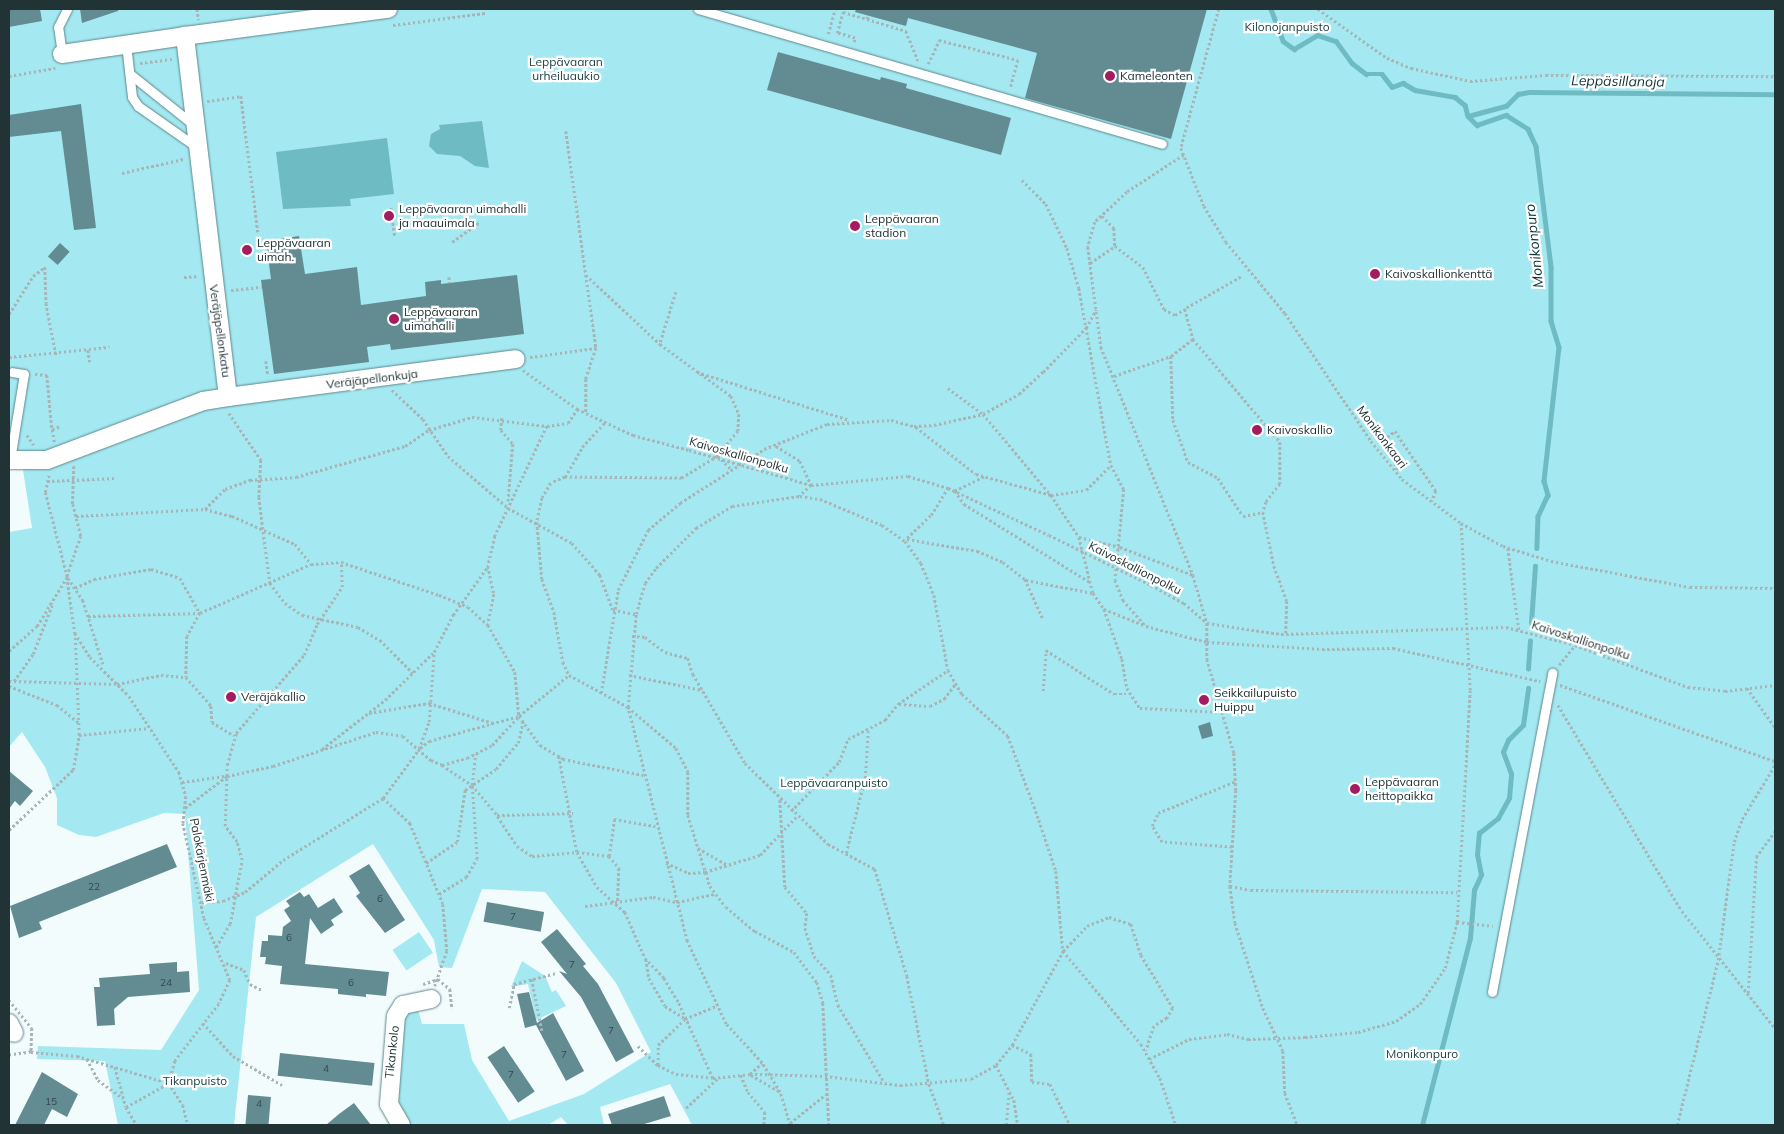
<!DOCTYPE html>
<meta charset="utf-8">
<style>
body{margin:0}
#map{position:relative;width:1784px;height:1134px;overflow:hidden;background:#f3fcfd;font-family:Mulish,sans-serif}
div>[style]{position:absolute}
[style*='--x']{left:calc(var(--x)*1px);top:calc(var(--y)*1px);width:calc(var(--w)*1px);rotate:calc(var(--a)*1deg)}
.green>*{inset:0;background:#a4e9f2;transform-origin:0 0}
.water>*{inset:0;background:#6fbbc4}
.stream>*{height:4.5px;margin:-2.25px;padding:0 2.25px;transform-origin:2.25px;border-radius:2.25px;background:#6fbbc4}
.building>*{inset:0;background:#638c92;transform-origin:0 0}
.path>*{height:2.5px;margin-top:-1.25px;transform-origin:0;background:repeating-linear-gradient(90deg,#a8b5b6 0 2.5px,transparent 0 5px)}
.roads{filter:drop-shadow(0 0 1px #5d878c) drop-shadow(0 0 1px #5d878c)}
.lane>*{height:9px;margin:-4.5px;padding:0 4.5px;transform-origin:4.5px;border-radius:4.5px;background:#fff}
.street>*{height:18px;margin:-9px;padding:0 9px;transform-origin:9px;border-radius:9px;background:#fff}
.path-bridge>*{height:2.5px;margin-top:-1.25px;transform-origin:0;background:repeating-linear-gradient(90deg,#a8b5b6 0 2.5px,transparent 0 5px)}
.dots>*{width:14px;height:14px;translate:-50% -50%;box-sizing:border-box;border:2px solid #fff;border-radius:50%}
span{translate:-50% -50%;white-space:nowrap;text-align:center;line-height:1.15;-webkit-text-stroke:4.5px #fff;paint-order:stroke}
.number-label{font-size:10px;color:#32494c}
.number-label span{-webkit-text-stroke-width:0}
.park-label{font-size:12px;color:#1d4247}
.poi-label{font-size:12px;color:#213335}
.left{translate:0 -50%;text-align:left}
.street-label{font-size:12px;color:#213335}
.water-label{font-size:14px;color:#0e3438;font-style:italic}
.frame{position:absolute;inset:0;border:10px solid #213335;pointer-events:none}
</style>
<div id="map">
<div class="green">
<div style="clip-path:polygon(9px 9px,1775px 9px,1775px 1125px,692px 1125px,670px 1084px,600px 1107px,604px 1125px,568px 1125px,561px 1117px,548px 1125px,409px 1125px,399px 1112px,395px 1089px,405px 1017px,410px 1010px,418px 1009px,422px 1024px,464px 1024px,472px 1060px,509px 1121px,584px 1094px,651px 1052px,616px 983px,545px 892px,482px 889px,452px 968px,439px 967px,434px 940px,373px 844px,256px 917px,234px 1125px,118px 1125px,105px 1061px,37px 1059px,38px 1046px,161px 1050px,199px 990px,185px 814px,164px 813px,96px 837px,79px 835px,57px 825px,57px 798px,45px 767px,22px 732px,9px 747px,9px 532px,32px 528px,20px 451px,9px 448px)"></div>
<div style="left:419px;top:932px;width:25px;height:32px;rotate:56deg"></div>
<div style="clip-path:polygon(522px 961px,545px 976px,552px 992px,556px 990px,566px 1006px,536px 1020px,528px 984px,511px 987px)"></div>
</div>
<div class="water">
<div style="clip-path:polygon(482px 121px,489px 168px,475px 166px,460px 156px,437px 154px,429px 146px,431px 134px,440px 129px,439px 125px)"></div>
<div style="clip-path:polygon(387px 138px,394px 194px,350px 199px,351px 206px,283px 209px,276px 152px)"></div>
</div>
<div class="stream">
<div style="--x:1271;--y:9;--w:34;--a:69"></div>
<div style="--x:1283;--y:41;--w:14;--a:36"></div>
<div style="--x:1294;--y:49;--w:27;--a:-31"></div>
<div style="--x:1317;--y:35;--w:20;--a:18"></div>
<div style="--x:1336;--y:41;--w:27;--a:54"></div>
<div style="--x:1352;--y:63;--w:18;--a:38"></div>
<div style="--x:1366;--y:74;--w:16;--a:0"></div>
<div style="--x:1382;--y:74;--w:16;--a:52"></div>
<div style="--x:1392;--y:87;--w:12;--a:-20"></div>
<div style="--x:1403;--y:83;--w:14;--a:30"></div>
<div style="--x:1415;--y:90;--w:41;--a:9.9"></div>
<div style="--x:1455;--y:97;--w:13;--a:39"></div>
<div style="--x:1465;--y:105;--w:11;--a:75"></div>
<div style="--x:1468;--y:116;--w:13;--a:45"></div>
<div style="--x:1477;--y:125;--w:31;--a:-19"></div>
<div style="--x:1506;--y:115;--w:26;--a:32"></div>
<div style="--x:1528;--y:129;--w:19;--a:65"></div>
<div style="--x:1536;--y:146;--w:122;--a:82.9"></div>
<div style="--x:1551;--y:267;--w:54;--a:90"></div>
<div style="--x:1551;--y:321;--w:27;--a:73"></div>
<div style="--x:1559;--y:347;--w:135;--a:96.4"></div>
<div style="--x:1544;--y:481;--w:15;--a:74"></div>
<div style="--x:1548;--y:495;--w:23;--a:115"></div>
<div style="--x:1538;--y:516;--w:32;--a:92"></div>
<div style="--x:1468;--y:116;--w:39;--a:-15"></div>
<div style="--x:1506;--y:106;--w:17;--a:-45"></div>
<div style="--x:1518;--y:94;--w:11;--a:-10"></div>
<div style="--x:1529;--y:92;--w:246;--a:0.5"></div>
<div style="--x:1531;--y:623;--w:57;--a:-86"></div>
<div style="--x:1528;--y:669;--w:28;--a:-86"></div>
<div style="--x:1422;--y:1125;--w:193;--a:-75.6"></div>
<div style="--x:1470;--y:938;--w:48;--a:-85.2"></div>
<div style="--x:1474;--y:890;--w:17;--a:-65"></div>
<div style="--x:1481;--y:875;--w:20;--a:-101"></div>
<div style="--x:1477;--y:855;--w:22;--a:-85"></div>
<div style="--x:1479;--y:833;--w:24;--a:-38"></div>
<div style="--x:1498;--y:818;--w:23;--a:-61"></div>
<div style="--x:1509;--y:798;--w:24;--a:-85"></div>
<div style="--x:1511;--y:774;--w:23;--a:-110"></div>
<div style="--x:1503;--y:752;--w:13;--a:-67"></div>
<div style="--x:1508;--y:740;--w:21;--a:-45"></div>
<div style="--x:1523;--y:725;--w:37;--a:-82"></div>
</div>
<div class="building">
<div style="clip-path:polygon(9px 9px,40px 9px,42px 21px,9px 27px)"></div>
<div style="clip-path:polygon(80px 9px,118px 9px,118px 11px,82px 23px)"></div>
<div style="clip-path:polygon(856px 9px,1207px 9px,1171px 139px,1025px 98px,1037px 53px,908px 18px,906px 26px,855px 12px)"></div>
<div style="clip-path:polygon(778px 52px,880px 80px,881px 77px,907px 84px,906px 88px,1011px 118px,1001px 155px,767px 90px)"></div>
<div style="clip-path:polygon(81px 104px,96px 228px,74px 230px,61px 131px,9px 137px,9px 115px)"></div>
<div style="clip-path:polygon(299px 236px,305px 274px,357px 267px,361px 305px,426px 296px,425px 282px,441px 280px,441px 284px,517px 275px,524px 334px,391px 350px,390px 344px,367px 347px,369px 362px,274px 374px,261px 280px,271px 279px,266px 241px)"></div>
<div style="left:60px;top:243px;width:13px;height:18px;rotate:42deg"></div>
<div style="clip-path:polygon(1210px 722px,1213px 736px,1202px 739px,1198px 726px)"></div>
<div style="clip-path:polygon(9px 771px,33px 791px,20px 806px,15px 801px,9px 809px)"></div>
<div style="clip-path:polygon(167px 844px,177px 867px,39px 922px,42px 929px,19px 938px,10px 906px)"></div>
<div style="clip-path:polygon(369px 864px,405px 920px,385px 933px,356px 896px,360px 893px,349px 876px)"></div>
<div style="clip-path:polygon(300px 892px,304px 897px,309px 894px,318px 908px,334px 898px,343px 912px,331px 920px,334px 925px,321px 934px,310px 918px,305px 964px,389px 972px,386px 996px,366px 994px,366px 997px,338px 994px,338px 989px,280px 984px,282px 966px,265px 964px,266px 957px,260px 957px,262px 941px,268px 941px,268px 935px,282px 936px,283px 927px,291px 921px,284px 910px,290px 906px,286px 901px)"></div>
<div style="left:487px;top:902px;width:58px;height:20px;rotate:10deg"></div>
<div style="clip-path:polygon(557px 929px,586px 964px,583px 966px,598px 984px,634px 1052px,616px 1062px,581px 997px,559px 971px,567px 974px,541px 942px)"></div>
<div style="clip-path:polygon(177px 962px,177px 972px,189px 971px,190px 992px,128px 997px,114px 1009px,115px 1025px,97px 1026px,94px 987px,100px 987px,99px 978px,150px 974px,149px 964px)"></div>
<div style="clip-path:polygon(529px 992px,537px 1023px,553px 1013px,584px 1071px,566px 1081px,536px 1025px,525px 1028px,517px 994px)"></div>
<div style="left:504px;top:1046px;width:55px;height:20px;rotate:56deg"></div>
<div style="left:280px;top:1053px;width:95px;height:23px;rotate:6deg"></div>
<div style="clip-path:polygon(42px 1072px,78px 1094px,67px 1117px,52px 1109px,44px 1125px,15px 1125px)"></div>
<div style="left:248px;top:1095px;width:23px;height:30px;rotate:5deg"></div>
<div style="clip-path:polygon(664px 1096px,671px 1116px,641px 1125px,612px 1125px,608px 1114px)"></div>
<div style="clip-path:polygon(354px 1103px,371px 1125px,326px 1125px,339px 1114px)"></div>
</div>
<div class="path">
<div style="--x:197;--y:9;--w:11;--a:80"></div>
<div style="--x:1219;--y:9;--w:144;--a:105.3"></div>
<div style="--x:1181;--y:148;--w:62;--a:68.4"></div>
<div style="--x:1204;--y:206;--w:42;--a:58.6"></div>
<div style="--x:1226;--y:242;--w:92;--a:50.3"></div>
<div style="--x:1285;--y:313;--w:154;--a:56.1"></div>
<div style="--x:1371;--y:441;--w:49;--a:50.8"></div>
<div style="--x:1402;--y:479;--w:74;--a:36.7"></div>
<div style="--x:1461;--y:523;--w:48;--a:28.7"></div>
<div style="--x:1503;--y:546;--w:50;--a:17.4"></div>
<div style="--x:1551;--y:561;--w:141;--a:10.6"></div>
<div style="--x:1690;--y:587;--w:85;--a:0.7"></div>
<div style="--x:1318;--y:9;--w:85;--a:35.4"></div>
<div style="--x:1387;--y:58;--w:26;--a:23"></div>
<div style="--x:1411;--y:68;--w:60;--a:12.4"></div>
<div style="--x:1470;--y:81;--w:76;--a:-4.5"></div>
<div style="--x:1546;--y:75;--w:229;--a:0.3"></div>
<div style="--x:867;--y:19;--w:41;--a:17.1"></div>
<div style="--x:906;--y:31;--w:32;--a:68"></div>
<div style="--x:393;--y:25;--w:93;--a:-7.4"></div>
<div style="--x:828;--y:34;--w:26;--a:-74"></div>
<div style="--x:854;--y:42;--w:4;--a:-76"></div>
<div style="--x:855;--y:38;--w:19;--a:-164"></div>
<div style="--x:837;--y:33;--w:22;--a:-74"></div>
<div style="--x:843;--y:12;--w:25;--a:16"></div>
<div style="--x:867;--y:19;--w:3;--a:-72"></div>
<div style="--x:140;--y:63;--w:32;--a:-7"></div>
<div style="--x:928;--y:64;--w:26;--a:-65"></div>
<div style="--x:939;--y:40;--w:81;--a:14.2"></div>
<div style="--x:1018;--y:60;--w:30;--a:105"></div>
<div style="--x:9;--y:76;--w:47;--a:-9.9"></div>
<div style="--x:207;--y:101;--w:34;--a:-8"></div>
<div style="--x:241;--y:96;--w:137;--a:82.9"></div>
<div style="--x:566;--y:131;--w:219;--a:82.1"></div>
<div style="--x:596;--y:348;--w:33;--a:108"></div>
<div style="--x:586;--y:379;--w:34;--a:90"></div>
<div style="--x:1184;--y:155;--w:68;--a:147"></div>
<div style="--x:1127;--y:192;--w:44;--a:136.8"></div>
<div style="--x:1095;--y:222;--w:26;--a:106"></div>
<div style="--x:1088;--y:247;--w:101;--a:82.6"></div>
<div style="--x:1101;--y:347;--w:246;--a:68"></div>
<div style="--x:1193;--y:575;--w:50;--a:73.7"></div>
<div style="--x:1207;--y:623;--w:36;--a:90"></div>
<div style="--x:1207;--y:659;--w:98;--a:74"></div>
<div style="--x:1234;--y:753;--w:37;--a:87"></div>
<div style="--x:1236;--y:790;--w:96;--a:93.6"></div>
<div style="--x:1230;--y:886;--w:21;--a:11"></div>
<div style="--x:1251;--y:890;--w:206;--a:0.6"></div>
<div style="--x:122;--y:173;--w:63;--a:-12.9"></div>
<div style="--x:1022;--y:180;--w:34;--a:45"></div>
<div style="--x:1046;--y:204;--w:49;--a:64.5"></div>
<div style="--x:1067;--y:248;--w:42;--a:73.3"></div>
<div style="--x:1079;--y:288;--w:180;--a:79.8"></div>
<div style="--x:1111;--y:465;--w:27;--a:62"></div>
<div style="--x:1124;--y:489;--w:91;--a:95.6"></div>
<div style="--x:1115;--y:580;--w:22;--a:68"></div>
<div style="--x:1123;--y:600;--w:33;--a:49"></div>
<div style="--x:391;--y:208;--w:28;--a:82"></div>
<div style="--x:1102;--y:216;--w:17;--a:45"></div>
<div style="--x:1114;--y:228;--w:18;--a:87"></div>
<div style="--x:1115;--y:246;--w:35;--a:37"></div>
<div style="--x:1143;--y:267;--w:47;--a:63.4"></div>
<div style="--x:1164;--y:309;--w:13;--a:29"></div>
<div style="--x:1175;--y:315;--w:12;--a:-31"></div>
<div style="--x:452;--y:242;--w:34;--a:-36"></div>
<div style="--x:1090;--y:263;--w:30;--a:-34"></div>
<div style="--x:45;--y:267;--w:36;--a:88"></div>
<div style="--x:46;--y:303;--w:53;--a:79.1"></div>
<div style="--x:586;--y:275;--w:101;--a:43"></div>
<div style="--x:184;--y:277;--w:14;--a:-4"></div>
<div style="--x:449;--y:277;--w:6;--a:81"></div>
<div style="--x:1241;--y:277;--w:64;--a:150.3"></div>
<div style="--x:1185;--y:309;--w:31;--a:75"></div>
<div style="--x:1193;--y:339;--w:135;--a:49.8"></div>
<div style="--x:1280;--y:442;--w:42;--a:90"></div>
<div style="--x:1280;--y:484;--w:23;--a:128"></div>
<div style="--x:1266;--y:502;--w:10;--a:107"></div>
<div style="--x:1263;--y:512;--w:55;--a:78.5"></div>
<div style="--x:1274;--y:566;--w:37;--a:70"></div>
<div style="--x:1287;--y:601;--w:32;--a:92"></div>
<div style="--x:231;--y:290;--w:31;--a:-6"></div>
<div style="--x:676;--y:292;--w:54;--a:107.1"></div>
<div style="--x:660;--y:344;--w:88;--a:36.2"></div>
<div style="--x:731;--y:396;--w:20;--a:66"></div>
<div style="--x:739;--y:414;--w:17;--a:93"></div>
<div style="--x:738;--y:431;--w:32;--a:129"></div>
<div style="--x:718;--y:456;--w:42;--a:148.6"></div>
<div style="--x:682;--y:478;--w:117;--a:-179.5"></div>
<div style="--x:565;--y:477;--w:15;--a:157"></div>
<div style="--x:551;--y:483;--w:17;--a:121"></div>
<div style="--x:542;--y:498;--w:25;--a:102"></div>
<div style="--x:537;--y:522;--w:57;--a:85"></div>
<div style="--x:542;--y:579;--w:35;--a:70"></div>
<div style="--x:554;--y:612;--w:51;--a:79.8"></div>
<div style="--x:563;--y:662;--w:14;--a:65"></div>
<div style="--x:569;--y:675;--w:67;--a:28.5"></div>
<div style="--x:628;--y:707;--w:63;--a:40.5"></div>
<div style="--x:676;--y:748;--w:27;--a:63"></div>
<div style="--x:688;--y:772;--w:43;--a:90"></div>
<div style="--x:688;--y:815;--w:74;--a:72.8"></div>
<div style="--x:710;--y:886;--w:26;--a:53"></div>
<div style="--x:726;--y:907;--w:38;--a:40"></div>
<div style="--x:755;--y:931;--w:44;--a:28.3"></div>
<div style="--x:794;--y:952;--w:38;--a:53"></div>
<div style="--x:817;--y:982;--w:22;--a:74"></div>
<div style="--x:823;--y:1003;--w:122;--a:87.2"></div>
<div style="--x:9;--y:314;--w:45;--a:-57.7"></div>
<div style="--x:33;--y:276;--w:15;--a:-37"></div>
<div style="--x:88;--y:350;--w:12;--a:81"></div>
<div style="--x:1171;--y:356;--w:64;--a:88.2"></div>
<div style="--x:1173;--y:420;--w:45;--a:70.3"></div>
<div style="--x:1188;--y:462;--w:34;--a:28"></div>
<div style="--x:1218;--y:478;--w:45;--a:56.7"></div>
<div style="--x:1243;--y:516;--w:20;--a:-11"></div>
<div style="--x:9;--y:357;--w:101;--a:-5.7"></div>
<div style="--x:530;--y:357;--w:67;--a:-7.8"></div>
<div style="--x:266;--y:361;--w:14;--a:82"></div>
<div style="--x:523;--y:370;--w:67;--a:35.8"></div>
<div style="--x:577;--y:409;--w:62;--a:24.9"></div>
<div style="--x:633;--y:435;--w:58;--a:15"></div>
<div style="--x:697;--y:372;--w:159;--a:17.5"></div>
<div style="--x:35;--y:374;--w:12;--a:5"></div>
<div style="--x:47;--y:375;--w:54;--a:84.7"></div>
<div style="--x:1114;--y:376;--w:60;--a:-19.3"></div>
<div style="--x:1171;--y:356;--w:28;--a:-38"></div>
<div style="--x:948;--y:388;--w:44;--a:36.6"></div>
<div style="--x:983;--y:414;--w:106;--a:50"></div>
<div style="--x:1051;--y:495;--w:50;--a:56.3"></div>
<div style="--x:1079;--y:537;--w:58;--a:76"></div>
<div style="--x:1093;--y:593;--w:19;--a:55"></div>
<div style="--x:1104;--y:609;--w:45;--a:22"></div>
<div style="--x:1146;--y:626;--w:63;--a:14.7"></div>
<div style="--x:1207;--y:642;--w:115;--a:3.5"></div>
<div style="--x:1322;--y:649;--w:71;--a:-0.8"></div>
<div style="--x:1393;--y:648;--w:151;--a:12.7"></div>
<div style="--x:392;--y:390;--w:42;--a:43.1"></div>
<div style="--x:423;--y:419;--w:45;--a:56"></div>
<div style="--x:448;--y:456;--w:79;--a:40.9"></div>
<div style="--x:508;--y:508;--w:73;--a:28.7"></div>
<div style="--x:572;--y:543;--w:43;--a:48.8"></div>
<div style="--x:600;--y:575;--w:37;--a:70"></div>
<div style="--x:613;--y:610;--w:23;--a:10"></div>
<div style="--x:229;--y:413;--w:57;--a:55.8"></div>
<div style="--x:261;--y:460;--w:37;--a:93"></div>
<div style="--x:259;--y:497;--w:87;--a:82.7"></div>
<div style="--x:270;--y:583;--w:25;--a:53"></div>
<div style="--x:285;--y:603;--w:21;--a:35"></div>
<div style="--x:302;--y:615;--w:57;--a:12.1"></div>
<div style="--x:358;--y:627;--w:26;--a:31"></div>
<div style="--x:380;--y:640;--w:47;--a:45"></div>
<div style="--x:502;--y:418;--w:12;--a:95"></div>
<div style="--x:501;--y:430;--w:18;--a:49"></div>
<div style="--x:513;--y:444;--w:60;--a:94.8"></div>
<div style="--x:547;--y:426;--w:122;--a:115.3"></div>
<div style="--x:495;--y:536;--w:31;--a:103"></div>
<div style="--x:488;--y:566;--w:29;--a:78"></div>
<div style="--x:494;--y:594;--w:32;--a:101"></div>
<div style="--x:488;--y:625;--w:54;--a:60.1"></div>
<div style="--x:515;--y:672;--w:44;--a:84.8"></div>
<div style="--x:519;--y:716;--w:36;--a:54"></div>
<div style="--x:540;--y:745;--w:27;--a:31"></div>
<div style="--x:563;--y:759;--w:82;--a:11.3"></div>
<div style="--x:916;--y:427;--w:76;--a:38.1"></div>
<div style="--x:976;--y:474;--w:78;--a:15.6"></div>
<div style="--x:1051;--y:495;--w:35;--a:-8"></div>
<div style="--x:1086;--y:490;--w:35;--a:-45"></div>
<div style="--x:27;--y:435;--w:12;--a:55"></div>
<div style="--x:54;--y:442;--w:13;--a:-99"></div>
<div style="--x:52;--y:429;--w:9;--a:-18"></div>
<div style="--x:776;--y:446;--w:28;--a:32"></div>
<div style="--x:800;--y:461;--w:26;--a:65"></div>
<div style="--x:811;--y:485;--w:16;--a:135"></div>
<div style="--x:718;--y:456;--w:20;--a:45"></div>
<div style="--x:74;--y:466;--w:38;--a:92"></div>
<div style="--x:73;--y:504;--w:33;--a:76"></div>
<div style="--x:81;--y:536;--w:43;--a:108.9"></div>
<div style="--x:67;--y:577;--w:57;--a:81.9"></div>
<div style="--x:75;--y:633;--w:28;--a:58"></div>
<div style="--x:90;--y:657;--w:55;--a:45"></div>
<div style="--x:129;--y:696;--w:91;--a:56.7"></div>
<div style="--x:179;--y:772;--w:25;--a:74"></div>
<div style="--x:186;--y:796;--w:27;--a:96"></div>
<div style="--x:183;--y:823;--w:97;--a:77.5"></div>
<div style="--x:204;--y:918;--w:67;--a:67.2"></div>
<div style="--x:230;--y:980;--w:26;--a:115"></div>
<div style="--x:219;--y:1004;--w:72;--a:127.7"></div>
<div style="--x:175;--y:1061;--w:23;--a:105"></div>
<div style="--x:169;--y:1083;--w:26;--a:58"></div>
<div style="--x:183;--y:1105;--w:21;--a:76"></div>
<div style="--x:1397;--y:470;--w:34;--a:-107"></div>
<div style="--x:1387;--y:437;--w:10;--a:-37"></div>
<div style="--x:1395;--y:431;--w:73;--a:55.7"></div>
<div style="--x:1436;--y:491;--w:11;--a:112"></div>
<div style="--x:766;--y:472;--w:47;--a:16.1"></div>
<div style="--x:811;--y:485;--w:97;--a:-5.3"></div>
<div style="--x:908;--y:476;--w:42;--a:16.7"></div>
<div style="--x:948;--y:488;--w:111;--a:25"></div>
<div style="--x:565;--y:477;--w:34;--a:-60"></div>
<div style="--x:582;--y:447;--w:34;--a:-47"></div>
<div style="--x:984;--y:477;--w:32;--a:154"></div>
<div style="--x:955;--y:491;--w:16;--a:55"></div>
<div style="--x:964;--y:504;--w:148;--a:31.8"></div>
<div style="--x:47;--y:481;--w:69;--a:-2.5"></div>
<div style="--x:205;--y:509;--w:28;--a:-45"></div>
<div style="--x:225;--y:489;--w:27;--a:-20"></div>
<div style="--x:250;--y:480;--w:46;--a:-3.7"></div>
<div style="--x:296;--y:477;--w:113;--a:-15.9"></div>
<div style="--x:405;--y:446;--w:29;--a:-34"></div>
<div style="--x:429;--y:430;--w:45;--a:-16.8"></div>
<div style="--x:472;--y:417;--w:76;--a:6.8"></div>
<div style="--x:547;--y:426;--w:21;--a:-8"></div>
<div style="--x:568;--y:423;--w:17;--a:-57"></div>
<div style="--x:76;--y:516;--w:129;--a:-3.1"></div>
<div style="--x:205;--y:509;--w:28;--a:15"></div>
<div style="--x:232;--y:516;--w:69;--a:24"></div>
<div style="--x:295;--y:544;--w:26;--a:51"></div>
<div style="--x:1079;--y:537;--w:42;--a:13.7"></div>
<div style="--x:1120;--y:547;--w:78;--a:21"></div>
<div style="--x:907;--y:538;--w:33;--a:-44"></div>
<div style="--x:931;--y:515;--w:32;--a:-58"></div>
<div style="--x:907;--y:539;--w:71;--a:9.7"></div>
<div style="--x:977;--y:551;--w:28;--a:23"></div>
<div style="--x:1003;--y:562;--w:28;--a:38"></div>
<div style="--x:1025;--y:579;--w:44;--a:65.8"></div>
<div style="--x:1508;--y:548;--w:83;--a:82.4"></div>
<div style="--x:68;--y:578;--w:27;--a:56"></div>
<div style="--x:83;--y:600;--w:67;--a:72.6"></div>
<div style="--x:1026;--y:580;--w:68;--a:11"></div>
<div style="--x:1151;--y:585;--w:38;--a:29"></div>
<div style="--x:1184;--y:603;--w:30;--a:41"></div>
<div style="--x:1207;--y:623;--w:75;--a:8.5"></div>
<div style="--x:1281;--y:634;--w:225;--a:-1.8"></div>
<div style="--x:1506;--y:627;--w:71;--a:14.6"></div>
<div style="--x:1575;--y:645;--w:121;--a:20.4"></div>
<div style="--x:1688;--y:687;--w:37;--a:6"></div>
<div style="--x:1725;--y:691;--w:50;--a:-6.8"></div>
<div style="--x:75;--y:588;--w:21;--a:-25"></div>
<div style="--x:94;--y:579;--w:58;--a:-10"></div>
<div style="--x:151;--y:569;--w:30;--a:17"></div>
<div style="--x:180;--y:578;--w:40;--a:60.3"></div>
<div style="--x:200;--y:613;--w:26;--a:119"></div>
<div style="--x:187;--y:636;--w:41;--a:91.4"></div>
<div style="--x:186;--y:677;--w:38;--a:49"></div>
<div style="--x:211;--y:706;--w:16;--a:86"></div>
<div style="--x:212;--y:722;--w:26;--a:32"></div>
<div style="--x:1104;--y:609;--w:53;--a:70.2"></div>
<div style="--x:1122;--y:659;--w:29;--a:80"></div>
<div style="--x:1127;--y:688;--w:24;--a:57"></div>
<div style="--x:1140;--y:708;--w:82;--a:2.8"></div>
<div style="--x:88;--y:616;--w:112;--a:-1.5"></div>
<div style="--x:200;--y:613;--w:121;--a:-23.8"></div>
<div style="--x:311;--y:564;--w:30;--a:-4"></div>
<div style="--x:341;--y:562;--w:103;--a:18.6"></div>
<div style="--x:439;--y:595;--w:31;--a:22"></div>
<div style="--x:468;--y:607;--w:27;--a:42"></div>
<div style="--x:632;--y:636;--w:13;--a:4"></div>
<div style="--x:645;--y:637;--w:25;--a:37"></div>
<div style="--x:665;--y:652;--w:24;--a:15"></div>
<div style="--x:688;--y:658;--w:17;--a:73"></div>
<div style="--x:693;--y:674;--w:103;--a:59.7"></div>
<div style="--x:745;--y:763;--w:116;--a:44.3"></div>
<div style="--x:828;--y:844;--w:53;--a:28"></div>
<div style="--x:875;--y:869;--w:112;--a:73.3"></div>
<div style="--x:907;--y:976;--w:110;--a:78.5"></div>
<div style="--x:929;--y:1084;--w:44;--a:69.9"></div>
<div style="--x:9;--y:651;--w:38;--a:-42"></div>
<div style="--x:37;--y:626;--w:57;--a:-58.5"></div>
<div style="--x:67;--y:577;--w:88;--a:-104.5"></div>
<div style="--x:45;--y:492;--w:17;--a:-77"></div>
<div style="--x:1559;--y:665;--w:26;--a:-51"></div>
<div style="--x:629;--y:675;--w:75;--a:11.6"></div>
<div style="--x:9;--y:681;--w:108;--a:1.6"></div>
<div style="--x:117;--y:684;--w:45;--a:-11.6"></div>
<div style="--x:161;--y:675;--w:25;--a:5"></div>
<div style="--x:14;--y:681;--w:33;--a:-55"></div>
<div style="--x:33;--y:654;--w:53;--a:-68.8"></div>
<div style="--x:1560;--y:685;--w:228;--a:19.5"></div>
<div style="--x:9;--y:686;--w:52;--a:21.6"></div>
<div style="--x:57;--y:705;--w:28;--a:39"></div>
<div style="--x:1747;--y:688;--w:48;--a:54.3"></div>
<div style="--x:1043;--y:691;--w:41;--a:-85.8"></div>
<div style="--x:1046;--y:650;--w:81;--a:32.9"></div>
<div style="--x:1114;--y:694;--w:17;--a:0"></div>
<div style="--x:601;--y:693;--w:104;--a:-80.6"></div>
<div style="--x:618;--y:590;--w:67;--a:-63.4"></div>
<div style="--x:648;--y:530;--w:42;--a:-40.2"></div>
<div style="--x:680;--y:503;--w:100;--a:-32.7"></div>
<div style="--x:764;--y:449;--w:68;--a:-21.6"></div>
<div style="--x:827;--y:424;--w:64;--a:-3.6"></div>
<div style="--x:891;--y:420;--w:24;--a:15"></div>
<div style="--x:914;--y:426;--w:20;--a:-3"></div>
<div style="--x:934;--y:425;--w:50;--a:-12.7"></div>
<div style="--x:983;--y:414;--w:41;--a:-29.1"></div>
<div style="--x:1019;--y:394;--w:33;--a:-43"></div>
<div style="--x:1043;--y:372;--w:62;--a:-45.7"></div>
<div style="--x:1086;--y:328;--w:21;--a:-61"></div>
<div style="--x:899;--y:704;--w:31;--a:4"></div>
<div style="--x:930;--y:706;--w:16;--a:-27"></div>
<div style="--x:944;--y:699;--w:20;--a:-53"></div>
<div style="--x:1558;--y:705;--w:240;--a:59"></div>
<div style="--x:1682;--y:911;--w:149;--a:51.5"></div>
<div style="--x:369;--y:713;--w:61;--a:-9.5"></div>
<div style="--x:429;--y:703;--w:67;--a:17.4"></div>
<div style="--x:79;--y:735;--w:70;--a:-5.7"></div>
<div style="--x:420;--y:748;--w:11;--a:-38"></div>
<div style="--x:429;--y:741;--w:93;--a:-15.5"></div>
<div style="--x:322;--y:749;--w:80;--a:-37.9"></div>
<div style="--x:385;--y:700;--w:67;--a:-44.4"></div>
<div style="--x:559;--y:756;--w:98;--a:79.4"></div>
<div style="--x:577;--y:852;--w:40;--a:60.3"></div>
<div style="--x:597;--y:887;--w:38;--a:42"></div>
<div style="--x:625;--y:912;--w:50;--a:66.5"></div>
<div style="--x:645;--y:958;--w:28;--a:46"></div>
<div style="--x:664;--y:978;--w:29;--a:59"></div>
<div style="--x:679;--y:1003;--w:82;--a:65.6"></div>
<div style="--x:442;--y:765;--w:36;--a:34"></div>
<div style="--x:472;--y:785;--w:35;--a:50"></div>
<div style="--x:495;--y:812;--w:40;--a:57.1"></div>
<div style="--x:517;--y:846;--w:18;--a:34"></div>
<div style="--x:532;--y:856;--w:45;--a:-5.1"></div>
<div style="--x:577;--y:852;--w:32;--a:7"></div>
<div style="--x:609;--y:856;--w:16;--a:50"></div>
<div style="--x:619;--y:868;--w:34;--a:92"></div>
<div style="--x:182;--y:782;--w:43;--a:-7.9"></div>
<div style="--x:383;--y:798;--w:37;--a:43"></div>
<div style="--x:410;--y:823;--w:87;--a:67.8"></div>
<div style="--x:443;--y:904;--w:47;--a:85.1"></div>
<div style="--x:447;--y:951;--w:37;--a:109"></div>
<div style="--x:780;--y:800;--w:87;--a:86.7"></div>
<div style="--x:785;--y:887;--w:34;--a:50"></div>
<div style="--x:807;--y:913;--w:15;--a:98"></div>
<div style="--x:805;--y:928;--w:29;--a:72"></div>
<div style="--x:814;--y:956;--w:25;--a:48"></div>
<div style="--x:831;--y:975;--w:31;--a:77"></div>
<div style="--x:838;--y:1005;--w:90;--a:59.1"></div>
<div style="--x:185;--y:808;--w:53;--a:-37.3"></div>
<div style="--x:227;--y:776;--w:47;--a:-12.3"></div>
<div style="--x:273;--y:766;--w:108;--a:-18.3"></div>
<div style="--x:376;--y:732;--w:27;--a:8"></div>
<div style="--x:403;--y:736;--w:37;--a:41"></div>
<div style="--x:431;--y:760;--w:12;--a:24"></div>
<div style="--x:442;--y:765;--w:26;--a:-16"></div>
<div style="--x:467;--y:758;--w:28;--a:-27"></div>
<div style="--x:492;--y:745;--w:40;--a:-47"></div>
<div style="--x:519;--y:716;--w:65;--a:-39.4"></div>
<div style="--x:791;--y:811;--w:69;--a:-45.6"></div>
<div style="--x:839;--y:762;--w:25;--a:-69"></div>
<div style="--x:848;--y:739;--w:42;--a:-27.2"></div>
<div style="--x:885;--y:720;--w:21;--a:-51"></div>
<div style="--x:898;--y:704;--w:60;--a:-34.2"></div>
<div style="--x:497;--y:815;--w:76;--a:-1.5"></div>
<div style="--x:9;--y:830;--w:88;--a:-43.2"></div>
<div style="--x:73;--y:770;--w:36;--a:-80"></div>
<div style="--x:79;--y:735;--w:100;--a:-92.3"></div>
<div style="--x:1232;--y:847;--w:70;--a:-175.9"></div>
<div style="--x:1162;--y:842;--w:19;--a:-122"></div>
<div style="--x:1152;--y:826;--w:14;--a:-65"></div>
<div style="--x:1158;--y:813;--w:84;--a:-22.3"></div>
<div style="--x:698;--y:848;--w:34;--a:30"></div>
<div style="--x:846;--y:853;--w:77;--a:-75.8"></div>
<div style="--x:865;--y:778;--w:47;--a:-86.3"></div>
<div style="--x:609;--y:856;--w:37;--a:-82"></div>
<div style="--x:614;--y:819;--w:42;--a:9.7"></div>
<div style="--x:426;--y:863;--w:37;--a:-34"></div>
<div style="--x:457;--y:842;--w:53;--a:-81.3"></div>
<div style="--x:465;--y:790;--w:37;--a:-34"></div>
<div style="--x:496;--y:769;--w:34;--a:-50"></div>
<div style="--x:518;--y:743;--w:22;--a:-77"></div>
<div style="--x:666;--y:863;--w:24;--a:24"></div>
<div style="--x:688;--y:873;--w:17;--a:-3"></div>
<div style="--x:705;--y:872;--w:58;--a:-17.2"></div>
<div style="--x:760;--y:855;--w:54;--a:-46.5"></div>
<div style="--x:1230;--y:886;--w:37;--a:82"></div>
<div style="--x:1235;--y:923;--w:89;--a:71.8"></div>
<div style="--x:1263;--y:1008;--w:47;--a:65.1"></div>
<div style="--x:1283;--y:1051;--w:42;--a:87.3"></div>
<div style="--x:1285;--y:1093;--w:34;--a:69"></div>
<div style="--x:439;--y:894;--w:32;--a:-32"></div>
<div style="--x:466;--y:877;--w:21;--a:-59"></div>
<div style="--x:477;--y:859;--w:74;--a:-93.9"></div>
<div style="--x:472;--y:785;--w:31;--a:-84"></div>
<div style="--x:202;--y:902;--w:21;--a:-3"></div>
<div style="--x:223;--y:901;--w:24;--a:-22"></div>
<div style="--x:245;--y:892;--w:50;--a:-40.1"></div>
<div style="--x:283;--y:860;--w:118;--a:-31.8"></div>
<div style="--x:383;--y:798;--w:61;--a:-53.7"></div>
<div style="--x:419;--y:749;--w:29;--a:-70"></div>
<div style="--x:429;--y:722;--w:70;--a:-85.9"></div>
<div style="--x:434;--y:652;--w:42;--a:-62.8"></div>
<div style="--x:453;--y:615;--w:60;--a:-54.5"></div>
<div style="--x:585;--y:906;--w:69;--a:-7.5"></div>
<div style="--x:653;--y:897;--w:25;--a:12"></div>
<div style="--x:677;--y:902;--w:39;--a:-12"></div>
<div style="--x:1457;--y:922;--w:36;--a:6"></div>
<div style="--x:216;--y:947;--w:27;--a:-59"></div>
<div style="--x:230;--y:924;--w:65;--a:-79.4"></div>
<div style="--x:242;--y:860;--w:19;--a:-106"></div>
<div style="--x:237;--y:842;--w:20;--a:-127"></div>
<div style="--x:225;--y:826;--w:61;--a:-88.1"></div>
<div style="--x:227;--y:765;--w:33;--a:-74"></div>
<div style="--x:236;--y:733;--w:103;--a:-48.9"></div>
<div style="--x:304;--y:655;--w:34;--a:-67"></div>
<div style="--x:317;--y:624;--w:45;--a:-56"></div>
<div style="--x:342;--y:587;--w:25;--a:-92"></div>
<div style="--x:646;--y:959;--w:19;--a:81"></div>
<div style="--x:649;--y:978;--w:32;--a:60"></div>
<div style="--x:665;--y:1006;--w:22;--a:32"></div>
<div style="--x:226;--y:963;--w:19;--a:21"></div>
<div style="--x:244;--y:970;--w:15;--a:67"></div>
<div style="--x:250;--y:984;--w:13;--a:27"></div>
<div style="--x:532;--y:979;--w:53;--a:79.1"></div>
<div style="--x:423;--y:984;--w:16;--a:-18"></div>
<div style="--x:438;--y:979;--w:16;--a:40"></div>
<div style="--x:450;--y:989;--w:20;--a:84"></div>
<div style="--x:1748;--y:993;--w:136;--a:-86.6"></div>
<div style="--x:1756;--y:857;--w:32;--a:-54"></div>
<div style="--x:9;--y:1000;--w:36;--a:51"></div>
<div style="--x:32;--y:1028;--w:24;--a:92"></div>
<div style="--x:31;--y:1052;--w:22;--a:172"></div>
<div style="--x:509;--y:1008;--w:25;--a:-78"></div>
<div style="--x:514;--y:984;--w:43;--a:-14.7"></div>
<div style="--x:203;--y:1023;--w:45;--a:47.7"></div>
<div style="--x:233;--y:1056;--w:57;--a:30.6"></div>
<div style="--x:1012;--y:1045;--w:21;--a:25"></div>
<div style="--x:1031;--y:1054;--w:28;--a:88"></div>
<div style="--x:1032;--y:1082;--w:18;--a:6"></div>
<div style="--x:1050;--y:1084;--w:46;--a:64"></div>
<div style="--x:638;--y:1046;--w:28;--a:44"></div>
<div style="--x:658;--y:1065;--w:20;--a:27"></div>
<div style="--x:676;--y:1074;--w:37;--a:6"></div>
<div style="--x:713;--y:1078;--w:37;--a:-6"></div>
<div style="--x:750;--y:1074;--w:16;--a:-43"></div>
<div style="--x:31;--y:1052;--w:46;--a:5"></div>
<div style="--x:77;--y:1056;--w:96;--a:16.4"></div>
<div style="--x:87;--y:1059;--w:24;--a:62"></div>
<div style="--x:98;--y:1080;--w:31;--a:36"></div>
<div style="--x:1149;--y:1059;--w:45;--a:-26.6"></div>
<div style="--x:1189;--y:1039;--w:38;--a:-7"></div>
<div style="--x:1227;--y:1034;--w:22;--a:13"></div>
<div style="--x:1248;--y:1039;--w:57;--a:-2"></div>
<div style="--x:1305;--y:1037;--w:53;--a:-5.4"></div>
<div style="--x:1358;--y:1032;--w:40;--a:-16"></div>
<div style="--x:1396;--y:1021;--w:29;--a:-35"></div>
<div style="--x:1420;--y:1004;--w:44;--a:-55.2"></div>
<div style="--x:1445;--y:968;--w:48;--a:-75.4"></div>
<div style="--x:1457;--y:922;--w:232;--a:-86.8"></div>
<div style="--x:1470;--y:690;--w:167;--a:-93.1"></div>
<div style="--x:658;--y:1065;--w:20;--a:-90"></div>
<div style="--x:658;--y:1045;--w:37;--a:-44"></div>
<div style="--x:685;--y:1019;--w:33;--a:-23"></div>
<div style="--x:996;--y:1065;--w:39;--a:63"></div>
<div style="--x:1014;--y:1100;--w:25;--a:81"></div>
<div style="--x:115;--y:1067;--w:41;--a:74.6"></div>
<div style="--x:126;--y:1107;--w:21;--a:59"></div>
<div style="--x:750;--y:1074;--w:75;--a:1.5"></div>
<div style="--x:825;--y:1076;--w:76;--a:6.8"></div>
<div style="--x:900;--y:1085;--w:71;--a:-4.8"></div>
<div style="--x:971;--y:1079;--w:29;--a:-29"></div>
<div style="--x:996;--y:1065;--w:26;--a:-51"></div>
<div style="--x:1012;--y:1045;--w:107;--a:-61.5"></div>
<div style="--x:1063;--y:951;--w:35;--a:-46"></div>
<div style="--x:1087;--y:926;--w:24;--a:-22"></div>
<div style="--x:1109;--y:917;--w:23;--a:18"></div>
<div style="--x:1131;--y:924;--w:33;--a:72"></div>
<div style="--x:1141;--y:955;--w:62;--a:58.9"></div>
<div style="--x:1173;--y:1008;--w:12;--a:121"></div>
<div style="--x:1167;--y:1018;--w:15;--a:148"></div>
<div style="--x:1154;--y:1026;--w:26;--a:108"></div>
<div style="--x:741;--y:1075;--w:18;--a:68"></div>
<div style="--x:748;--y:1092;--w:26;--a:50"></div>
<div style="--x:765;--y:1112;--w:13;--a:94"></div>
<div style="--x:751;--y:1075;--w:34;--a:30"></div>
<div style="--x:126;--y:1107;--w:49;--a:-29.2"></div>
<div style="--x:686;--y:1108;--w:44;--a:-43.2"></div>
<div style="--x:790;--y:1123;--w:46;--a:-38.9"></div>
<div style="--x:790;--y:1125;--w:34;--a:-107"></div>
<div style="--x:780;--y:1092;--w:34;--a:-122"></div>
<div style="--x:762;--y:1063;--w:53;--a:-132.7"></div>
<div style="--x:726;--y:1024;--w:92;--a:-115.2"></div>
<div style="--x:687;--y:941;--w:241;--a:-104.2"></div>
<div style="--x:628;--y:707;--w:93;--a:-85.1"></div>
<div style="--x:636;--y:614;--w:32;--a:-74"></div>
<div style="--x:645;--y:583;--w:19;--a:-54"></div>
<div style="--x:656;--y:568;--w:57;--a:-45"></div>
<div style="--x:696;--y:528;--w:42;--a:-31.4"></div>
<div style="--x:732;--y:506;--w:69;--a:-8.4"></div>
<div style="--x:800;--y:496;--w:20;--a:9"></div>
<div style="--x:820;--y:499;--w:67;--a:22.8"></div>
<div style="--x:882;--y:525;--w:28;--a:35"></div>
<div style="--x:905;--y:541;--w:27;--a:54"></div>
<div style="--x:921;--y:563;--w:35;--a:68"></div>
<div style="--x:934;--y:595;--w:76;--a:79.4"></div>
<div style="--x:948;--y:670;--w:28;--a:60"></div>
<div style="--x:962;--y:694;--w:62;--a:42.4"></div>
<div style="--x:1008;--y:736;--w:90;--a:69.7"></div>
<div style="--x:1039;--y:820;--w:54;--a:71.6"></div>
<div style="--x:1056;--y:871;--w:80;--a:85"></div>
<div style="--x:1063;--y:951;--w:121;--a:50"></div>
<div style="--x:1141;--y:1044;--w:39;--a:61"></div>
<div style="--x:1160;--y:1078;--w:50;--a:71.2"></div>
<div style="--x:1006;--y:1125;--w:35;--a:-85"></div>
<div style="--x:1677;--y:1125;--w:170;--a:-76"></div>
<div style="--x:1718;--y:960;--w:119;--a:-82.3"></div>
<div style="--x:1734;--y:842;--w:24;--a:-71"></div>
<div style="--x:1742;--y:819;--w:63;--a:-58.6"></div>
</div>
<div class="roads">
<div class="lane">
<div style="--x:698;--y:9;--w:483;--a:16.2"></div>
<div style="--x:126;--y:44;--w:53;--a:83.5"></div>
<div style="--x:132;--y:97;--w:11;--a:56"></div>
<div style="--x:138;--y:106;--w:73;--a:35"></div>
<div style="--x:62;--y:54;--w:27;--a:-98"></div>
<div style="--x:58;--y:27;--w:20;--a:-63"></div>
<div style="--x:130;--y:74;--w:82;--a:38.6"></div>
<div style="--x:10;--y:460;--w:87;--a:-80.8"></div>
<div style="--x:24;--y:374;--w:12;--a:-171"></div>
<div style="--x:1492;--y:992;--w:325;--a:-79.3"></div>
</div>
<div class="street">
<div style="--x:62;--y:54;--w:124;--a:-8.3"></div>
<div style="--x:228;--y:397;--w:290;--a:-7.5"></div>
<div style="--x:9;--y:460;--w:38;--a:0"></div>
<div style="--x:47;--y:460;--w:167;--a:-20.7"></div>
<div style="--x:203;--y:401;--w:25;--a:-9"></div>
<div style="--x:228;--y:397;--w:364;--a:-96.8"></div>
<div style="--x:185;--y:36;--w:205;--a:-7.6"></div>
<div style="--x:9;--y:1023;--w:11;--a:63"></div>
<div style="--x:401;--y:1125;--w:24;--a:-120"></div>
<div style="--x:389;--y:1104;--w:88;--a:-85.5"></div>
<div style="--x:396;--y:1016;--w:13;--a:-58"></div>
<div style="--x:403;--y:1005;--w:29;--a:-12"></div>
</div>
</div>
<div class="path-bridge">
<div style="--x:689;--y:450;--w:80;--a:15.9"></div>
<div style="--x:1049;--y:535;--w:114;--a:26.1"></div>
</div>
<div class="dots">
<div style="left:1110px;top:76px;background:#a51b61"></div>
<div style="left:389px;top:216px;background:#a51b61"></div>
<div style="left:855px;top:226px;background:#a51b61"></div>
<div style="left:247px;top:250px;background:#a51b61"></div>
<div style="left:1375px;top:274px;background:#a51b61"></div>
<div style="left:394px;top:319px;background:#a51b61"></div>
<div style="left:1257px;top:430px;background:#a51b61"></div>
<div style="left:231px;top:697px;background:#a51b61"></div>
<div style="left:1204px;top:700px;background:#a51b61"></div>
<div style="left:1355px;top:789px;background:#a51b61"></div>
</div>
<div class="number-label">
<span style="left:94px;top:887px">22</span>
<span style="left:380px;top:899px">6</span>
<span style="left:513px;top:917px">7</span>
<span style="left:289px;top:938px">6</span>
<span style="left:572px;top:965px">7</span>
<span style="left:166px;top:983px">24</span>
<span style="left:351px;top:983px">6</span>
<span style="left:611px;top:1031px">7</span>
<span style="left:564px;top:1055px">7</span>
<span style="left:326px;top:1069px">4</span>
<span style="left:511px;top:1075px">7</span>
<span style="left:51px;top:1102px">15</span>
<span style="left:259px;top:1104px">4</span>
</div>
<div class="park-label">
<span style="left:1287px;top:27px">Kilonojanpuisto</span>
<span style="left:566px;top:69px">Leppävaaran<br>urheiluaukio</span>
<span style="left:834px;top:783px">Leppävaaranpuisto</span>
<span style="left:1422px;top:1054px">Monikonpuro</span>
<span style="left:195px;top:1081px">Tikanpuisto</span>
</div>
<div class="poi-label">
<span class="left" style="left:1120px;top:76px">Kameleonten</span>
<span class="left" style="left:399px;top:216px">Leppävaaran uimahalli<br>ja maauimala</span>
<span class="left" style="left:865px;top:226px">Leppävaaran<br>stadion</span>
<span class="left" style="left:257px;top:250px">Leppävaaran<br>uimah.</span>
<span class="left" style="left:1385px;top:274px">Kaivoskallionkenttä</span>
<span class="left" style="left:404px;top:319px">Leppävaaran<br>uimahalli</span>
<span class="left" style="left:1267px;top:430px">Kaivoskallio</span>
<span class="left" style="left:1214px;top:700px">Seikkailupuisto<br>Huippu</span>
<span class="left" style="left:241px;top:697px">Veräjäkallio</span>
<span class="left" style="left:1365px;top:789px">Leppävaaran<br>heittopaikka</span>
</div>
<div class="street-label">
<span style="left:220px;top:331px;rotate:82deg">Veräjäpellonkatu</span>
<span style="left:372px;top:379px;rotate:-7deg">Veräjäpellonkuja</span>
<span style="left:1382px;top:437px;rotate:53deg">Monikonkaari</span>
<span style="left:739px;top:455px;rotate:16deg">Kaivoskallionpolku</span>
<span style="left:1135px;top:568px;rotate:27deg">Kaivoskallionpolku</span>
<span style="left:1581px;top:640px;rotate:18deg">Kaivoskallionpolku</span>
<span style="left:202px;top:860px;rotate:79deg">Palokärjenmäki</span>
<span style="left:392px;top:1052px;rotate:-84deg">Tikankolo</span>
</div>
<div class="water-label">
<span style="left:1618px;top:81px;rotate:1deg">Leppäsillanoja</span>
<span style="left:1534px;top:246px;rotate:-96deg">Monikonpuro</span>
</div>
<div class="frame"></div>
</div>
